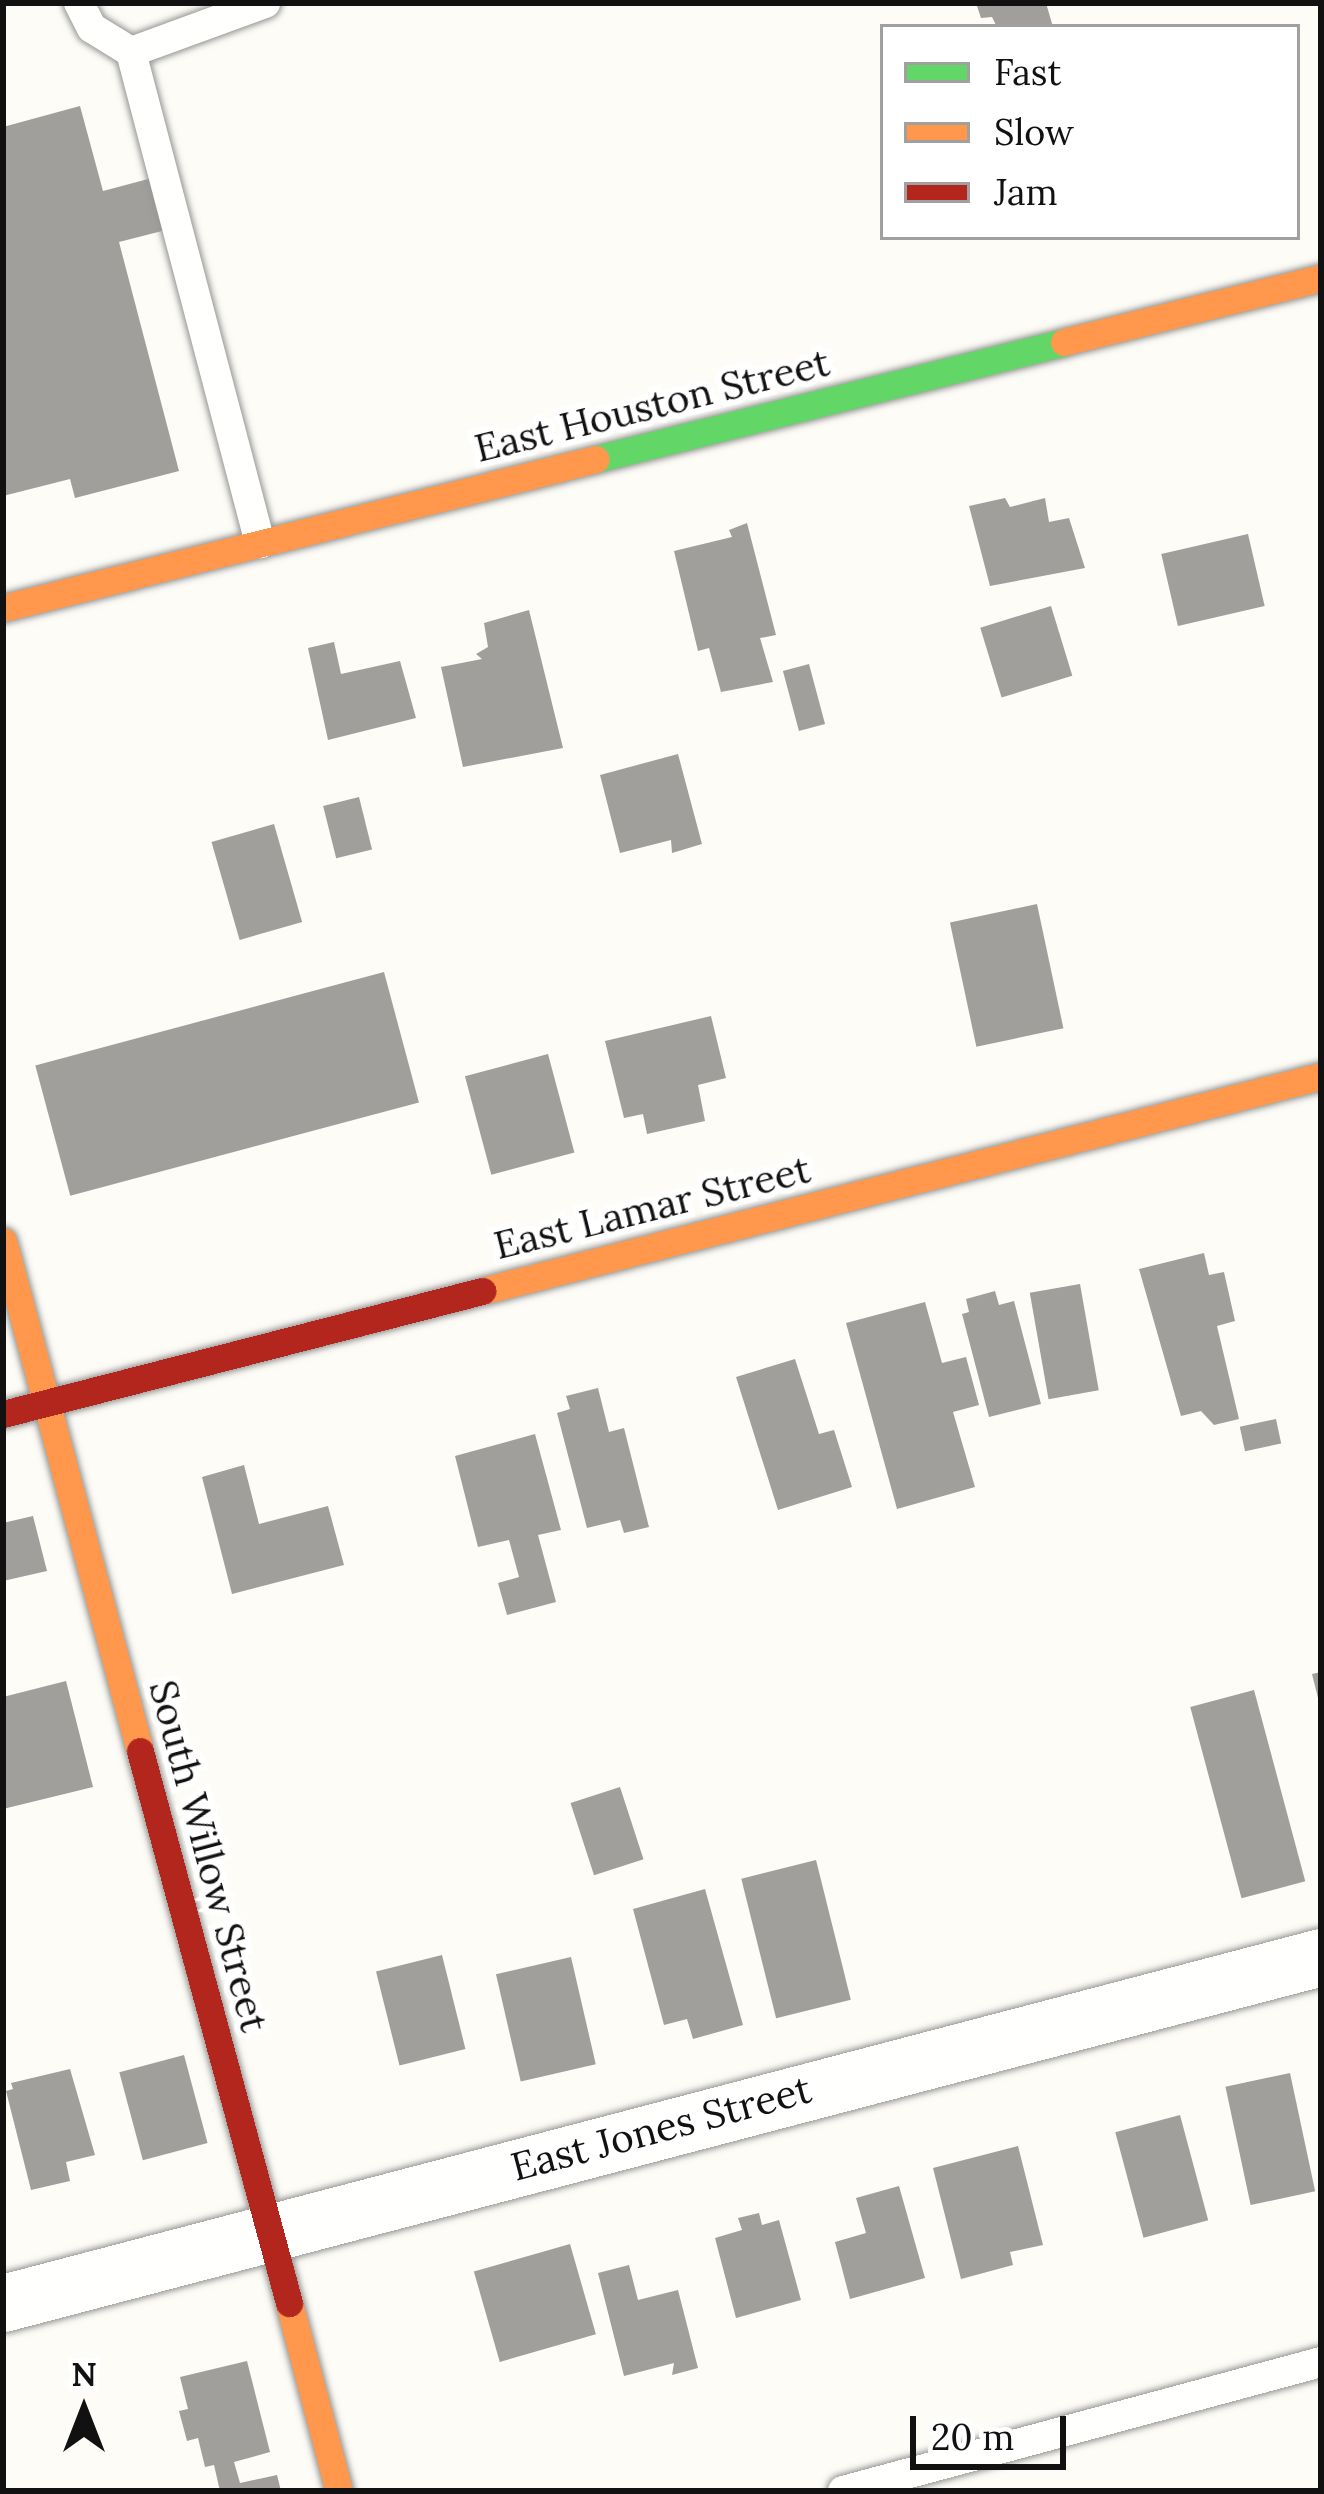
<!DOCTYPE html>
<style>
body{margin:0}
#map{position:relative;width:1324px;height:2494px;overflow:hidden;background:#fdfcf7;font-family:Lora,serif}
div>[style]{position:absolute}
[style*='--x']{left:calc(var(--x)*1px);top:calc(var(--y)*1px);width:calc(var(--w)*1px);rotate:calc(var(--a)*1deg)}
.building>*{inset:0;background:#a19f9c;transform-origin:0 0}
.roads{filter:drop-shadow(0 0 3px #979795) drop-shadow(0 0 3px #979795)}
.lane>*{height:30px;margin:-15px;padding:0 15px;transform-origin:15px;border-radius:15px;background:#fffffe}
.street>*{height:57px;margin:-28.5px;padding:0 28.5px;transform-origin:28.5px;border-radius:28.5px;background:#fffffe}
.fast>*{height:27px;margin:-13.5px;padding:0 13.5px;transform-origin:13.5px;border-radius:13.5px;background:#63d668}
.slow>*{height:27px;margin:-13.5px;padding:0 13.5px;transform-origin:13.5px;border-radius:13.5px;background:#ff974d}
.jam>*{height:27px;margin:-13.5px;padding:0 13.5px;transform-origin:13.5px;border-radius:13.5px;background:#b3261e}
span{translate:-50% -50%;white-space:nowrap;text-align:center;line-height:1.15;-webkit-text-stroke:12px #fff;paint-order:stroke}
.street-label{font-size:39px;color:#111}
.frame{position:absolute;inset:0;border:6px solid #111;pointer-events:none}
.legend{position:absolute;left:880px;top:24px;width:420px;height:216px;box-sizing:border-box;background:#fff;border:3px solid #a0a0a0;margin:0;padding:15px 21px;list-style:none;font-size:36px;color:#111}
.legend li{display:flex;align-items:center;gap:24px;height:60px}
.legend b{width:60px;border:3px solid #a0a0a0}
.north{position:absolute;left:24px;top:2350px;width:120px;height:120px;-webkit-text-stroke:9px #fff;paint-order:stroke;rotate:0deg;font-size:33px;font-weight:700;line-height:48px;text-align:center;color:#111}
.north::after{content:'';display:block;margin:auto;width:42px;height:54px;background:#111;clip-path:polygon(50% 0,100% 100%,50% 72%,0 100%)}
.scale{position:absolute;left:910px;top:2416px;width:156px;height:54px;box-sizing:border-box;border:6px solid #111;border-top:0;padding-left:15px;font-size:36px;line-height:42px;white-space:nowrap;color:#111;-webkit-text-stroke:9px #fff;paint-order:stroke}
</style>
<div id="map">
<div class="building">
<div style="clip-path:polygon(976px 3px,1046px 3px,1053px 27px,997px 27px,992px 17px,981px 18px)"></div>
<div style="clip-path:polygon(80px 106px,103px 191px,152px 178px,166px 230px,119px 242px,179px 471px,75px 498px,70px 479px,3px 496px,3px 127px)"></div>
<div style="clip-path:polygon(1005px 498px,1010px 507px,1045px 498px,1049px 522px,1069px 518px,1085px 568px,990px 586px,969px 506px)"></div>
<div style="clip-path:polygon(747px 523px,776px 635px,760px 638px,773px 682px,721px 692px,709px 648px,698px 651px,674px 551px,732px 537px,729px 530px)"></div>
<div style="left:1248px;top:534px;width:74px;height:89px;rotate:77deg"></div>
<div style="left:1051px;top:606px;width:73px;height:74px;rotate:73deg"></div>
<div style="clip-path:polygon(529px 610px,563px 748px,463px 767px,441px 667px,482px 659px,476px 654px,488px 647px,484px 623px)"></div>
<div style="clip-path:polygon(334px 642px,341px 674px,400px 661px,416px 718px,328px 740px,308px 648px)"></div>
<div style="left:809px;top:664px;width:62px;height:27px;rotate:75deg"></div>
<div style="clip-path:polygon(678px 754px,702px 844px,672px 853px,671px 840px,620px 853px,600px 775px)"></div>
<div style="left:359px;top:797px;width:54px;height:37px;rotate:76deg"></div>
<div style="left:274px;top:824px;width:102px;height:65px;rotate:74deg"></div>
<div style="left:1037px;top:904px;width:127px;height:89px;rotate:78deg"></div>
<div style="left:384px;top:972px;width:135px;height:361px;rotate:75deg"></div>
<div style="clip-path:polygon(711px 1016px,726px 1078px,698px 1085px,705px 1121px,647px 1134px,643px 1114px,624px 1118px,605px 1041px)"></div>
<div style="left:548px;top:1054px;width:102px;height:86px;rotate:75deg"></div>
<div style="clip-path:polygon(1204px 1253px,1209px 1275px,1224px 1272px,1235px 1321px,1217px 1326px,1239px 1419px,1214px 1425px,1201px 1411px,1181px 1416px,1139px 1269px)"></div>
<div style="left:1080px;top:1284px;width:108px;height:51px;rotate:80deg"></div>
<div style="clip-path:polygon(995px 1291px,999px 1305px,1014px 1301px,1041px 1404px,989px 1417px,962px 1314px,969px 1312px,966px 1299px)"></div>
<div style="clip-path:polygon(925px 1302px,942px 1363px,966px 1357px,979px 1405px,953px 1412px,975px 1487px,897px 1509px,846px 1323px)"></div>
<div style="clip-path:polygon(795px 1359px,819px 1434px,834px 1430px,852px 1487px,778px 1510px,736px 1377px)"></div>
<div style="clip-path:polygon(598px 1388px,609px 1432px,624px 1428px,649px 1527px,624px 1533px,620px 1520px,587px 1528px,557px 1413px,570px 1409px,566px 1396px)"></div>
<div style="left:1276px;top:1419px;width:25px;height:37px;rotate:78deg"></div>
<div style="clip-path:polygon(535px 1434px,561px 1530px,538px 1535px,556px 1602px,507px 1615px,498px 1583px,519px 1577px,509px 1540px,478px 1547px,455px 1456px)"></div>
<div style="clip-path:polygon(244px 1465px,259px 1524px,328px 1506px,344px 1565px,232px 1594px,202px 1477px)"></div>
<div style="clip-path:polygon(33px 1516px,47px 1571px,3px 1581px,3px 1523px)"></div>
<div style="clip-path:polygon(1321px 1672px,1321px 1701px,1319px 1702px,1312px 1674px)"></div>
<div style="clip-path:polygon(66px 1681px,93px 1787px,3px 1809px,3px 1697px)"></div>
<div style="left:1254px;top:1690px;width:198px;height:66px;rotate:75deg"></div>
<div style="left:620px;top:1787px;width:76px;height:52px;rotate:72deg"></div>
<div style="left:816px;top:1860px;width:144px;height:77px;rotate:76deg"></div>
<div style="clip-path:polygon(705px 1889px,743px 2025px,693px 2039px,687px 2019px,664px 2025px,633px 1909px)"></div>
<div style="left:442px;top:1955px;width:97px;height:68px;rotate:76deg"></div>
<div style="left:571px;top:1957px;width:110px;height:77px;rotate:77deg"></div>
<div style="left:184px;top:2055px;width:91px;height:67px;rotate:75deg"></div>
<div style="clip-path:polygon(70px 2069px,95px 2155px,66px 2162px,70px 2181px,31px 2190px,6px 2091px,13px 2089px,11px 2083px)"></div>
<div style="left:1290px;top:2073px;width:121px;height:66px;rotate:78deg"></div>
<div style="left:1180px;top:2115px;width:109px;height:67px;rotate:75deg"></div>
<div style="clip-path:polygon(1018px 2146px,1043px 2245px,1010px 2252px,1013px 2265px,961px 2279px,933px 2168px)"></div>
<div style="clip-path:polygon(899px 2186px,925px 2278px,850px 2299px,835px 2242px,866px 2233px,856px 2198px)"></div>
<div style="clip-path:polygon(759px 2213px,762px 2225px,779px 2220px,801px 2300px,736px 2318px,715px 2238px,742px 2230px,738px 2218px)"></div>
<div style="left:570px;top:2244px;width:94px;height:100px;rotate:74deg"></div>
<div style="clip-path:polygon(629px 2265px,638px 2300px,678px 2290px,698px 2368px,672px 2375px,674px 2363px,624px 2376px,598px 2273px)"></div>
<div style="clip-path:polygon(247px 2361px,270px 2452px,234px 2462px,240px 2483px,277px 2475px,281px 2491px,220px 2491px,214px 2465px,205px 2467px,198px 2438px,187px 2441px,179px 2411px,188px 2409px,180px 2377px)"></div>
</div>
<div class="roads">
<div class="lane">
<div style="--x:79;--y:3;--w:28;--a:63"></div>
<div style="--x:92;--y:28;--w:46;--a:31.6"></div>
<div style="--x:131;--y:52;--w:508;--a:75.28"></div>
<div style="--x:131;--y:52;--w:143;--a:-20.1"></div>
<div style="--x:843;--y:2491;--w:495;--a:-15.1"></div>
</div>
<div class="street">
<div style="--x:3;--y:2303;--w:1363;--a:-14.71"></div>
</div>
<div class="fast">
<div style="--x:596;--y:459;--w:482;--a:-14"></div>
</div>
<div class="slow">
<div style="--x:1064;--y:342;--w:265;--a:-14"></div>
<div style="--x:3;--y:608;--w:611;--a:-14.1"></div>
<div style="--x:3;--y:1241;--w:528;--a:74.96"></div>
<div style="--x:482;--y:1291;--w:866;--a:-14.37"></div>
<div style="--x:289;--y:2303;--w:195;--a:75.1"></div>
</div>
<div class="jam">
<div style="--x:3;--y:1414;--w:495;--a:-14.4"></div>
<div style="--x:140;--y:1751;--w:572;--a:74.89"></div>
</div>
</div>
<div class="street-label">
<span style="left:652px;top:405px;rotate:-14deg">East Houston Street</span>
<span style="left:652px;top:1207px;rotate:-14deg">East Lamar Street</span>
<span style="left:209px;top:1856px;rotate:75deg">South Willow Street</span>
<span style="left:661px;top:2128px;rotate:-15deg">East Jones Street</span>
</div>
<div class="frame"></div>
<ul class="legend">
<li><b style="height:15px;background:#63d668"></b>Fast</li>
<li><b style="height:15px;background:#ff974d"></b>Slow</li>
<li><b style="height:15px;background:#b3261e"></b>Jam</li>
</ul>
<div class="north">N</div>
<div class="scale">20 m</div>
</div>
